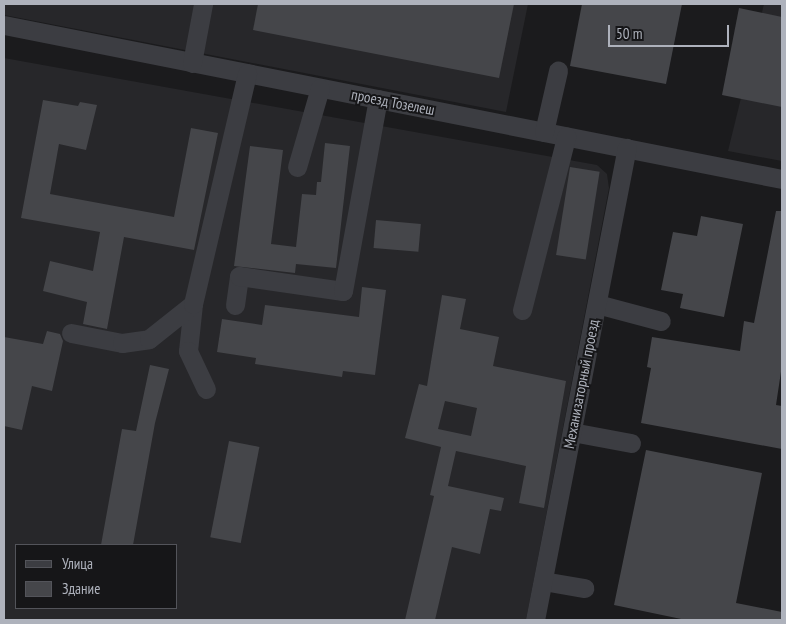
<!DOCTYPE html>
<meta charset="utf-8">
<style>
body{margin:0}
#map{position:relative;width:786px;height:624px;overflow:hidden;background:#1b1b1d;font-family:"PT Sans Narrow",sans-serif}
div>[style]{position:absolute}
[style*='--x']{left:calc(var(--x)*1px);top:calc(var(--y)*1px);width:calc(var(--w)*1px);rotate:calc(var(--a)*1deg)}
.built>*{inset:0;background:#27272a}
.building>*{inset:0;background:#45464a;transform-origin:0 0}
.minor>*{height:19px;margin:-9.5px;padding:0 9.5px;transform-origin:9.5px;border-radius:9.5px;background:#3c3d42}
span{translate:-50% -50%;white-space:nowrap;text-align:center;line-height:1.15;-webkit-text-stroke:4px #161618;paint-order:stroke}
.street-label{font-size:15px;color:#aeb2bc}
.frame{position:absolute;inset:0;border:5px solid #aeb2bc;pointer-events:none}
.legend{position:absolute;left:15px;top:544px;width:162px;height:65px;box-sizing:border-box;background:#161618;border:1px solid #53545a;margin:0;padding:6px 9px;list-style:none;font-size:15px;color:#aeb2bc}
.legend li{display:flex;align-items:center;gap:10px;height:25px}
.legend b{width:25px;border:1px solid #53545a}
.scale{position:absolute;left:608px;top:25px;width:121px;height:22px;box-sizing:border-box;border:2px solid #aeb2bc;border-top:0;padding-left:6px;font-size:15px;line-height:18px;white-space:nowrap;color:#aeb2bc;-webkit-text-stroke:4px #161618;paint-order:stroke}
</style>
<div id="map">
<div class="built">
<div style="clip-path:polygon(4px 4px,528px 4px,506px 112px,4px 15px)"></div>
<div style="clip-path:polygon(764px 4px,782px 4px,782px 161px,728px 151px)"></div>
<div style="clip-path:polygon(evenodd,4px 58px,597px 165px,607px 174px,609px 188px,526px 620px,4px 620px,4px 58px,16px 545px,176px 545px,176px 608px,16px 608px,16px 545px)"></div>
</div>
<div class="building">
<div style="clip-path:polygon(258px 4px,514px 4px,499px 78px,253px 30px)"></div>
<div style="clip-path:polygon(582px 4px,682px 4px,666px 84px,570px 66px)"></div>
<div style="clip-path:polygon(739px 8px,782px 17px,782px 107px,722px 95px)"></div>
<div style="clip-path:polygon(43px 100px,78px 106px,80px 102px,97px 105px,86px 150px,59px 144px,50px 194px,174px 217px,191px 128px,218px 133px,194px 250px,124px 237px,107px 329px,83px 324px,87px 302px,43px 291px,50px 261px,93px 271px,100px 232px,21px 218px)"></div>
<div style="clip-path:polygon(325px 143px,350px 146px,336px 268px,296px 264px,295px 273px,234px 266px,250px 146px,283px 150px,271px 244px,296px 247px,302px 194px,316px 195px,317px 182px,321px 182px)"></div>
<div style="left:570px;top:167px;width:30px;height:89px;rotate:9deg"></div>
<div style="clip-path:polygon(776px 211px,782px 211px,782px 365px,776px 405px,782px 406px,782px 449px,641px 423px,651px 368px,647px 367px,652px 337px,740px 351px,744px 321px,754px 323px)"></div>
<div style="clip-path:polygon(701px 216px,743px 224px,724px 317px,680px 308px,683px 294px,661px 290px,673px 232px,697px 236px)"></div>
<div style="left:376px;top:220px;width:45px;height:28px;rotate:5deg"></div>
<div style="clip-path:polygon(362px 287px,386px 290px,375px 375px,343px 371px,342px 377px,255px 364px,256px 358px,217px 352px,222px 319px,262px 325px,265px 305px,359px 317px)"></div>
<div style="clip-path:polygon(evenodd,442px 295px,466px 299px,460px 329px,499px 337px,493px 366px,566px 381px,544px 508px,519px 503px,526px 466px,456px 451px,448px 486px,504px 498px,501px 511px,490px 509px,480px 554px,452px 547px,435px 620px,405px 620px,434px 496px,430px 495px,441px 447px,405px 438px,419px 384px,427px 386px,442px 295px,445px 401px,477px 408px,471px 436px,438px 429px,445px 401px)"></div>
<div style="clip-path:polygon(47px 331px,60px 334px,63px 341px,52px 391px,32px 386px,22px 430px,4px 426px,4px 337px,43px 344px)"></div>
<div style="clip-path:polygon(150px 365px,169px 369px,155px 423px,133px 545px,101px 545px,122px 429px,136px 431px)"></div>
<div style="left:229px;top:441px;width:31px;height:98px;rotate:11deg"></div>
<div style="clip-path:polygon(646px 450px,762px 473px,736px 603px,782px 612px,782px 620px,686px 620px,614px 605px)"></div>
</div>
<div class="minor">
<div style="--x:4;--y:25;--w:793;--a:11.2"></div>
<div style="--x:192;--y:63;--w:60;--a:-79.4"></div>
<div style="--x:544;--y:132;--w:63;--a:-77.1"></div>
<div style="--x:297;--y:167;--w:82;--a:-73.8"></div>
<div style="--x:193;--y:304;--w:47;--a:96.1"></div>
<div style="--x:188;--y:351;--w:42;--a:64.7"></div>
<div style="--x:597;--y:304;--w:66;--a:14.9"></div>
<div style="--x:235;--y:305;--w:29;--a:-82"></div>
<div style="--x:239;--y:276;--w:105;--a:8.2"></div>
<div style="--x:343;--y:291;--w:195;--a:-79.7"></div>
<div style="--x:522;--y:310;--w:179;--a:-75.7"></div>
<div style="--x:71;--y:333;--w:52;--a:11.1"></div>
<div style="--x:122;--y:343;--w:27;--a:-8"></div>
<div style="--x:149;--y:339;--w:56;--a:-38.5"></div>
<div style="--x:193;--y:304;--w:237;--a:-76.8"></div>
<div style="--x:572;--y:432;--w:60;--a:10.6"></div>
<div style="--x:543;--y:581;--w:42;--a:9.7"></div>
<div style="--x:535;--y:620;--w:481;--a:-79"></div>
</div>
<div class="street-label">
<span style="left:393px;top:102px;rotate:11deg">проезд Тозелеш</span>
<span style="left:581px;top:384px;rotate:-79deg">Механизаторный проезд</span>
</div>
<div class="frame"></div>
<ul class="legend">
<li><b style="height:6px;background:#3c3d42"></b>Улица</li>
<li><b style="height:14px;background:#45464a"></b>Здание</li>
</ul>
<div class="scale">50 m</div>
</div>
